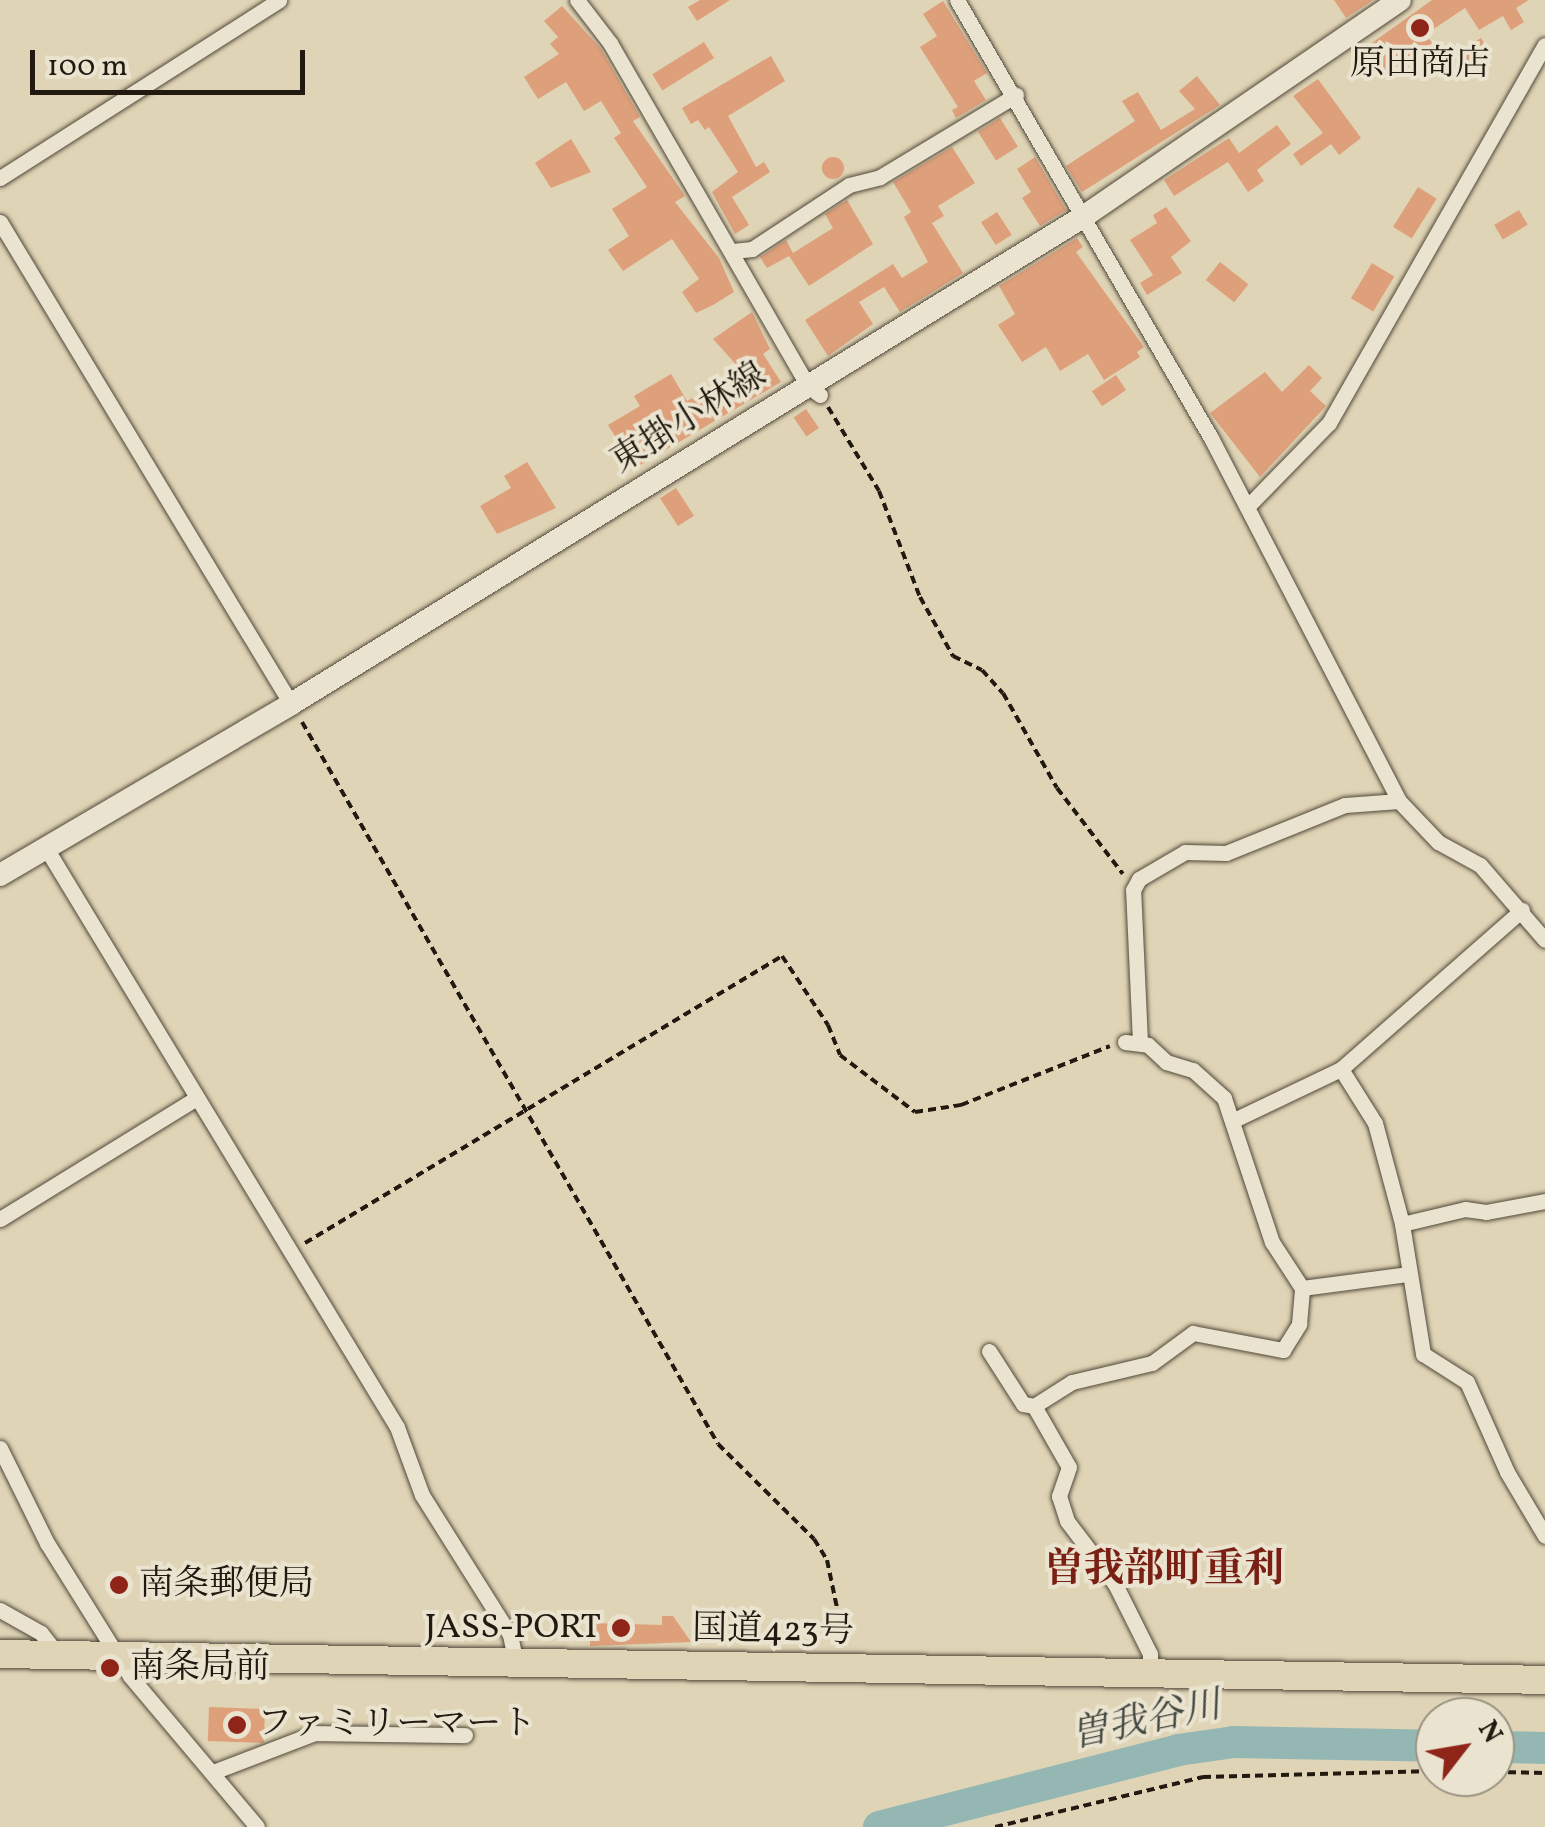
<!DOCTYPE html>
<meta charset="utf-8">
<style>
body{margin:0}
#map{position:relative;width:1545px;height:1827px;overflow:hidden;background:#dfd4b5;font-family:Vollkorn,"Noto Serif JP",serif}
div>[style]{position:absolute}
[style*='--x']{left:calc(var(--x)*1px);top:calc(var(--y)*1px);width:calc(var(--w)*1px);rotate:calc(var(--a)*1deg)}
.river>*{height:32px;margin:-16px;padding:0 16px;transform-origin:16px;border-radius:16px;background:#94b7b3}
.building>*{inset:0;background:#dea07b;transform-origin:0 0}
.round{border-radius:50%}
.path>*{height:4px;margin-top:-2px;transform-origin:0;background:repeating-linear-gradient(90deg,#221a11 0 8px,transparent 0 13px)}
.roads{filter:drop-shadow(0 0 2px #51483a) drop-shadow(0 0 2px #51483a)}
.street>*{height:15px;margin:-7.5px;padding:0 7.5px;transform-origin:7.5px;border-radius:7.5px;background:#eae3cf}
.secondary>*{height:22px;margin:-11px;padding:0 11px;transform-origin:11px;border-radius:11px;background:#eae3cf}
.highway>*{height:28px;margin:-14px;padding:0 14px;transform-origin:14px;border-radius:14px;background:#dfd4b5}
.dots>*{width:28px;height:28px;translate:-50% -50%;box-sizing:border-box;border:5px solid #eae3cf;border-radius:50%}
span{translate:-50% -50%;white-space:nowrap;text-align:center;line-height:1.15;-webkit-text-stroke:8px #eae3cf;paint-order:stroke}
.poi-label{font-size:35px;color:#221a11}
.left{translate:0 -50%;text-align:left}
.right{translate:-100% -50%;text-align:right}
.street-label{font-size:35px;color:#221a11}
.water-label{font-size:38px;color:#444942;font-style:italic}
.quarter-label{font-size:40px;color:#7a1f14;font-weight:700}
.north{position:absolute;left:1415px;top:1697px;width:100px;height:100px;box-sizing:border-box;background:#eae3cf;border:2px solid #9a9383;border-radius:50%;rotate:59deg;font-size:28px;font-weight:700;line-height:40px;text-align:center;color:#221a11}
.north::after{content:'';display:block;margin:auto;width:35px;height:45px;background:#8f2418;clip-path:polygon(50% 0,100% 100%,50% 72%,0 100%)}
.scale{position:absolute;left:30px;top:50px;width:275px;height:45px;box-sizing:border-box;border:5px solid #221a11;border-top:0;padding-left:12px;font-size:30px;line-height:35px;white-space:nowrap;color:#221a11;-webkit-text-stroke:8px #eae3cf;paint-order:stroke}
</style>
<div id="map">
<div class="river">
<div style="--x:1495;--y:1747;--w:50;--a:1.1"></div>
<div style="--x:879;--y:1827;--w:309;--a:-14.4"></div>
<div style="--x:1178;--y:1750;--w:57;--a:-8.1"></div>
<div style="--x:1234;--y:1742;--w:201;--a:1.1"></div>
</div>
<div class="building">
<div style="clip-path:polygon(700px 0,730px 0,697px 21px,688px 7px)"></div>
<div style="clip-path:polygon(1334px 0,1373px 0,1346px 18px)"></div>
<div style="clip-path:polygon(1432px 0,1529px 0,1516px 8px,1524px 22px,1511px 30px,1503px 16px,1479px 30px,1465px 8px,1426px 34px,1432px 43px,1387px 72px,1369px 45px)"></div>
<div style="clip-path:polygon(943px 1px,987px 73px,974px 81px,986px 100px,956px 118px,952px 110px,958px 107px,920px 47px,937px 36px,923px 14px)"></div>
<div style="clip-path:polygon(562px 6px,601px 49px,640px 117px,633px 121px,685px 196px,675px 202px,719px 258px,734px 292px,713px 305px,696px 313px,682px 292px,699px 279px,672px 239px,623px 271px,608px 250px,629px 236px,612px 209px,647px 187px,614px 138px,621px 133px,601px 101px,584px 111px,566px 82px,538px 99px,524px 77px,559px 54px,550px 44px,558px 37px,544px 21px)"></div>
<div style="left:1481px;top:38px;width:15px;height:30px;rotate:58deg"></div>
<div style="left:704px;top:42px;width:19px;height:61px;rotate:58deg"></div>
<div style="clip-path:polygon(771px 56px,785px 81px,728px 116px,756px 167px,764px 162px,770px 172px,732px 197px,749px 225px,735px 234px,712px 192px,738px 172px,709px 127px,705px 130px,698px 120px,691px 124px,682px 108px)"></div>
<div style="clip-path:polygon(1197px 76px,1220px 105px,1082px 192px,1066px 166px,1135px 121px,1122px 101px,1138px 92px,1161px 130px,1195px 109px,1179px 91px)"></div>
<div style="clip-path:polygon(1318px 79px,1361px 138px,1339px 155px,1331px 144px,1301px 166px,1293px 154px,1323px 133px,1293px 96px)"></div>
<div style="left:1000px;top:118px;width:34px;height:26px;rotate:58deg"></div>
<div style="clip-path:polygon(1277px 125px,1291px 144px,1257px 170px,1264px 181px,1248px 192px,1228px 162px,1174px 196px,1164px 180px,1229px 138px,1239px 153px)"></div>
<div style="clip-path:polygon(571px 139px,591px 172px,551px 188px,535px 163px)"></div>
<div style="clip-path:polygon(952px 147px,975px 183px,938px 206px,944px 216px,932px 223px,963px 273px,900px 312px,884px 287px,859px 302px,873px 324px,828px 356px,805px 320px,893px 264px,902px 278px,928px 262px,904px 217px,911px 212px,893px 182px)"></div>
<div class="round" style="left:822px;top:157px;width:22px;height:22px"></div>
<div style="clip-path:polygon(1035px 157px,1066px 210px,1040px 226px,1022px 198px,1031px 192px,1017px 169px)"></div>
<div style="left:1418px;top:187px;width:22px;height:47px;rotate:32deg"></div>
<div style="clip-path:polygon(847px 200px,873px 244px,809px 286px,789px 256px,767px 268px,760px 257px,786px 240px,793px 253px,833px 228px,825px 214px)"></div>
<div style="clip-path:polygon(1166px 207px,1191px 241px,1171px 257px,1182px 273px,1147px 295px,1140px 283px,1153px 275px,1130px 240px,1157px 223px,1153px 215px)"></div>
<div style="left:1519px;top:210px;width:17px;height:29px;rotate:59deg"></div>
<div style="left:997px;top:212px;width:27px;height:19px;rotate:57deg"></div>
<div style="clip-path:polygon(1077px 238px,1083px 247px,1076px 252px,1144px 347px,1137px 352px,1140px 357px,1104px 380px,1088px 354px,1060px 371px,1046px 347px,1022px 362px,998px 325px,1015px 314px,999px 286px)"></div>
<div style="left:1220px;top:262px;width:36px;height:23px;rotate:38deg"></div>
<div style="left:1372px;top:263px;width:26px;height:41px;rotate:31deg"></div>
<div style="clip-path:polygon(752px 312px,770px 349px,763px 354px,781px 382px,635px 468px,608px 425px,640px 406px,634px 396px,671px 374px,687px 401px,741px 370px,713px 339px)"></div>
<div style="clip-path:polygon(1309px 365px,1322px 378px,1310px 391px,1326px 406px,1260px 477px,1210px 413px,1265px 372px,1282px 392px)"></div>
<div style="left:1116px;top:375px;width:18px;height:29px;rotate:56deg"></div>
<div style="left:806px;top:409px;width:23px;height:15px;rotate:56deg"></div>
<div style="clip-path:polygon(527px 462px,556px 508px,497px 534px,480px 506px,511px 488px,504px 476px)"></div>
<div style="left:676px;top:488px;width:33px;height:19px;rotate:57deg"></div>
<div style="clip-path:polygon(662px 1616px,673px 1616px,691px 1642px,590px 1646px,590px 1623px,662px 1625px)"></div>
<div style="left:209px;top:1707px;width:56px;height:34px;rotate:2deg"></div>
</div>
<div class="path">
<div style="--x:828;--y:407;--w:98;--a:58.7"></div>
<div style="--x:879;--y:491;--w:114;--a:68.9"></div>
<div style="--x:920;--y:597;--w:68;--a:60.8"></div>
<div style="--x:953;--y:656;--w:32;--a:26"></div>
<div style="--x:982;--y:670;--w:31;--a:48"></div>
<div style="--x:1003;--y:693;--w:109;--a:60.4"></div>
<div style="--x:1057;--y:788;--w:108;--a:52.5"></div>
<div style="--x:302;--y:722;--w:833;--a:60.05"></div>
<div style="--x:718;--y:1444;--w:135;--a:44.7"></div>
<div style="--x:814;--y:1539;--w:25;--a:58"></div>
<div style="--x:827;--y:1560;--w:88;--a:78.2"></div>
<div style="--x:305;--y:1243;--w:557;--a:-31.03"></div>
<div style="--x:782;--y:956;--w:83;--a:56.3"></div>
<div style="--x:828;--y:1025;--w:32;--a:68"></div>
<div style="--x:840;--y:1055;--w:94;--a:37.2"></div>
<div style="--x:915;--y:1112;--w:47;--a:-8.7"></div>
<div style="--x:961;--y:1105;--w:160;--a:-21.6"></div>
<div style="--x:1495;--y:1772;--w:50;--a:1.1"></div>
<div style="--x:995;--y:1827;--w:214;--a:-13.5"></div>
<div style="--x:1203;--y:1777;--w:232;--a:-1.5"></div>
</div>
<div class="roads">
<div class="street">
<div style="--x:577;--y:0;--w:54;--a:52.5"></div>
<div style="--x:610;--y:43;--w:396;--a:60"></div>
<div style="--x:808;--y:386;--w:15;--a:37"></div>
<div style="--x:957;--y:0;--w:506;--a:59.89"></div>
<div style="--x:1211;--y:438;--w:409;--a:62.6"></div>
<div style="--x:1399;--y:801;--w:57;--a:46.4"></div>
<div style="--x:1438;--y:842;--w:48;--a:28.7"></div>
<div style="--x:1480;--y:865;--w:99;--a:49.1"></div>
<div style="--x:0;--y:178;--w:331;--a:-32.5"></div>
<div style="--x:0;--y:222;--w:563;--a:58.88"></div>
<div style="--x:733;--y:251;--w:19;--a:-6"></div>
<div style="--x:752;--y:249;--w:116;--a:-33.4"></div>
<div style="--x:849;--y:185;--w:32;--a:-14"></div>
<div style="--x:880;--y:177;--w:159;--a:-31.1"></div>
<div style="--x:1247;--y:507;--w:117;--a:-45.7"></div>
<div style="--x:1329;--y:423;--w:435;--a:-60.3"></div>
<div style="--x:46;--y:848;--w:677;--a:58.78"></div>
<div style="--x:397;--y:1427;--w:72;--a:69.8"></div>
<div style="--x:422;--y:1495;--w:165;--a:57.8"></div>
<div style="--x:510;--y:1635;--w:29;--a:78"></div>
<div style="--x:1125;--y:1042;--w:23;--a:7"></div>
<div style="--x:1148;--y:1045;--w:25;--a:43"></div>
<div style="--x:1166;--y:1062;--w:28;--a:17"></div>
<div style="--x:1193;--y:1070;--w:42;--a:42.1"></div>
<div style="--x:1224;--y:1098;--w:152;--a:71.6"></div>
<div style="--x:1272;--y:1242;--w:55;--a:56.9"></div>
<div style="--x:1302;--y:1288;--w:108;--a:-7.5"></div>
<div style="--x:1140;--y:1042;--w:152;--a:-92.6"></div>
<div style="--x:1133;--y:890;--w:13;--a:-61"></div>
<div style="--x:1139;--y:879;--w:53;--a:-30.4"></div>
<div style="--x:1185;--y:852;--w:41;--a:1.4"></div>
<div style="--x:1226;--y:853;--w:128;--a:-22"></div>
<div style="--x:1345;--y:805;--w:54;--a:-4.2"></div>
<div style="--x:1341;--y:1069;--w:64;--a:57.8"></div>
<div style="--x:1375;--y:1123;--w:105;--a:75"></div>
<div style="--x:1402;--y:1224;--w:132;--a:80.8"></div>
<div style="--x:1423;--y:1354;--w:52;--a:32.5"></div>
<div style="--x:1467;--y:1382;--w:98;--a:66"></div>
<div style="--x:1507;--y:1472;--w:74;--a:59.3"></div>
<div style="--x:1234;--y:1120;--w:119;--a:-25.5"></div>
<div style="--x:1341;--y:1069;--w:241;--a:-41.3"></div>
<div style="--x:0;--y:1219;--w:231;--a:-31.6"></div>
<div style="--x:1402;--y:1224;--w:65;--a:-13.4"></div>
<div style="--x:1465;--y:1209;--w:21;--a:8"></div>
<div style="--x:1486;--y:1212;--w:60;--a:-10.6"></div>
<div style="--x:989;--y:1351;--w:63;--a:57.3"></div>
<div style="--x:1023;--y:1404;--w:11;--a:10"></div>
<div style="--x:1034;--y:1406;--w:70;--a:60.2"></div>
<div style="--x:1069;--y:1467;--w:31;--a:109"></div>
<div style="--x:1059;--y:1496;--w:26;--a:72"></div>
<div style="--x:1067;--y:1521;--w:79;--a:52.7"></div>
<div style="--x:1115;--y:1584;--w:78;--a:63.4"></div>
<div style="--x:1150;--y:1654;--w:19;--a:90"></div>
<div style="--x:1034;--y:1406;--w:45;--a:-32.3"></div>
<div style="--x:1072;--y:1382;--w:82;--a:-13.4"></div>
<div style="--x:1152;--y:1363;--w:51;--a:-36.2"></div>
<div style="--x:1193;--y:1333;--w:92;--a:10.7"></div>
<div style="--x:1283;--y:1350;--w:31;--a:-58"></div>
<div style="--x:1299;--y:1324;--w:36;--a:-85"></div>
<div style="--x:0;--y:1448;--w:106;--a:63.7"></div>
<div style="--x:47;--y:1543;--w:157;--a:58"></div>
<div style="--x:130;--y:1676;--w:197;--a:49.9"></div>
<div style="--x:0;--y:1610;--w:47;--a:29.3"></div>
<div style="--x:41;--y:1633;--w:28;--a:52"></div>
<div style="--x:213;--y:1772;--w:109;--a:-20.9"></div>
<div style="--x:315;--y:1733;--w:150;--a:0.8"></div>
</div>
<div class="secondary">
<div style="--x:0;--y:875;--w:338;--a:-30.4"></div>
<div style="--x:291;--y:704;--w:930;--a:-31.59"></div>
<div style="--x:1083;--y:217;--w:384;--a:-34.4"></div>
</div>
<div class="highway">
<div style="--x:0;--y:1654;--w:1545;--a:0.96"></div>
</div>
</div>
<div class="dots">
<div style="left:1420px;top:28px;background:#8f2418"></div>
<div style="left:119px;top:1585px;background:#8f2418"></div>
<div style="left:621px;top:1628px;background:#8f2418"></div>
<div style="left:110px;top:1668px;background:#8f2418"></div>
<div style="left:237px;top:1725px;background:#8f2418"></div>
</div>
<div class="poi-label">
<span style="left:1420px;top:65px">原田商店</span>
<span class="left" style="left:139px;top:1585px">南条郵便局</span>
<span class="right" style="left:601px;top:1628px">JASS-PORT</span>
<span class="left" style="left:130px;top:1668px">南条局前</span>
<span class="left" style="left:257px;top:1725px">ファミリーマート</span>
</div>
<div class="street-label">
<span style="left:689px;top:419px;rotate:-32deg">東掛小林線</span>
<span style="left:773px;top:1631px;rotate:1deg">国道423号</span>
</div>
<div class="water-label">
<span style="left:1146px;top:1722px;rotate:-12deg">曽我谷川</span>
</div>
<div class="quarter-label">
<span style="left:1164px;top:1571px">曽我部町重利</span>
</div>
<div class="north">N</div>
<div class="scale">100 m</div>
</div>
